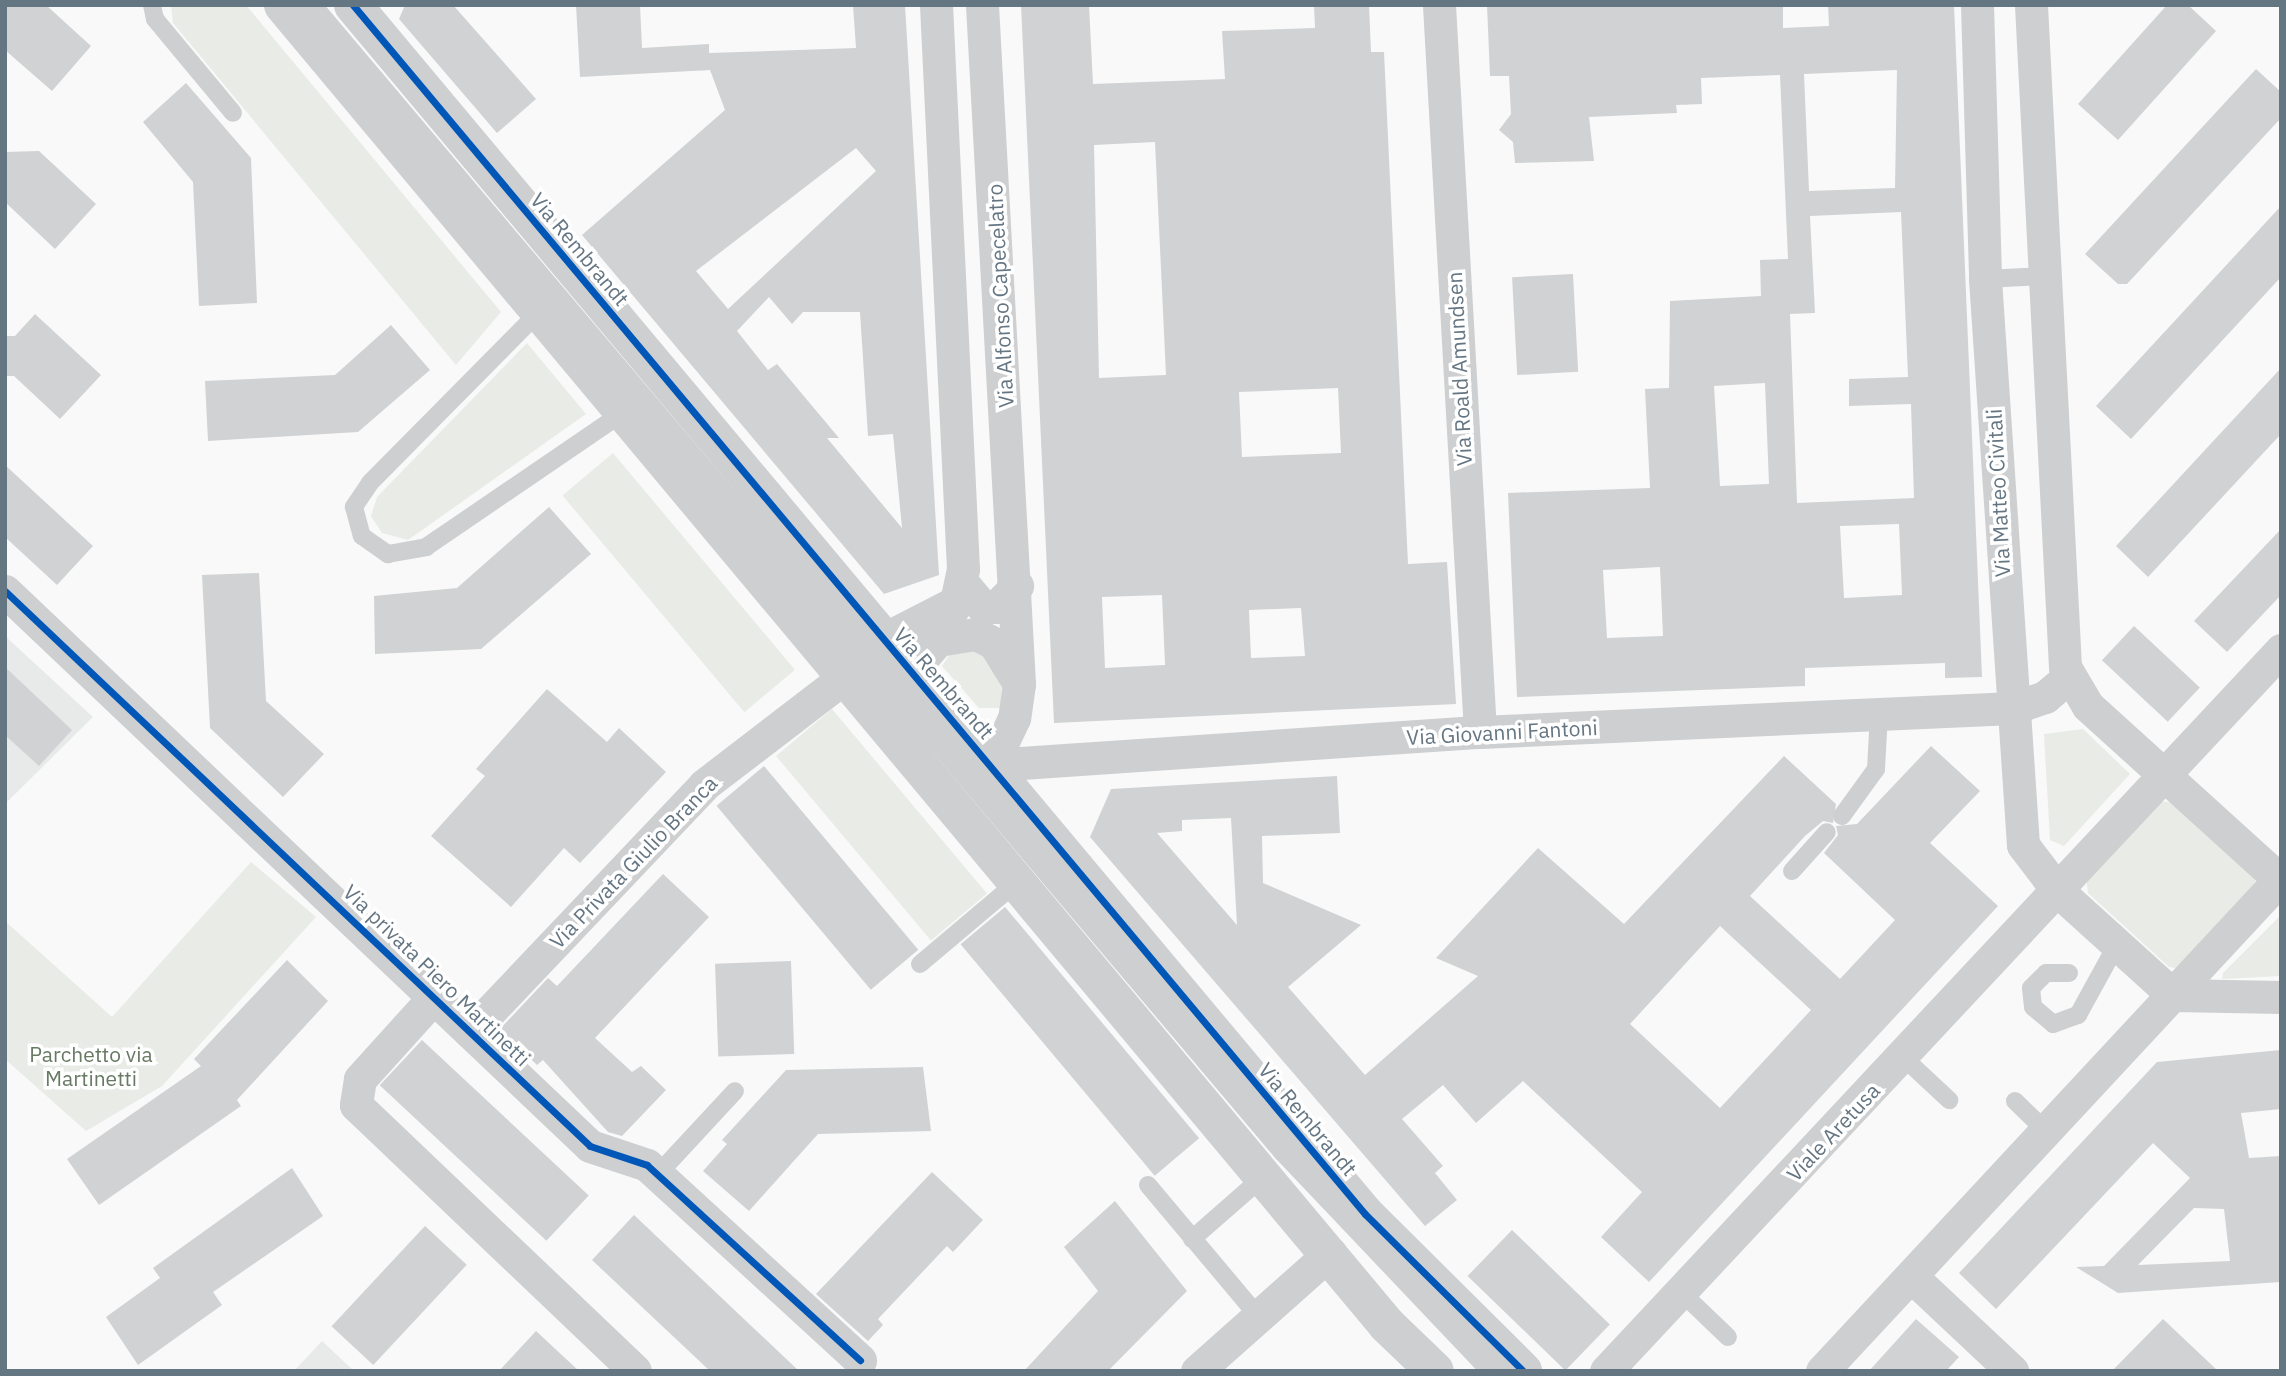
<!DOCTYPE html>
<style>
body{margin:0}
#map{position:relative;width:2286px;height:1376px;overflow:hidden;background:#f9f9f9;font-family:"IBM Plex Sans",sans-serif}
div>[style]{position:absolute}
[style*='--x']{left:calc(var(--x)*1px);top:calc(var(--y)*1px);width:calc(var(--w)*1px);rotate:calc(var(--a)*1deg)}
.built>*{inset:0;background:#e8e9e9}
.green>*{inset:0;background:#e8ebe6;transform-origin:0 0}
.building>*{inset:0;background:#d0d2d3;transform-origin:0 0}
.service>*{height:18px;margin:-9px;padding:0 9px;transform-origin:9px;border-radius:9px;background:#cecfd0}
.minor>*{height:33px;margin:-16.5px;padding:0 16.5px;transform-origin:16.5px;border-radius:16.5px;background:#cecfd0}
.tertiary>*{height:38px;margin:-19px;padding:0 19px;transform-origin:19px;border-radius:19px;background:#cecfd0}
.cycleway>*{height:7px;margin:-3.5px;padding:0 3.5px;transform-origin:3.5px;border-radius:3.5px;background:#0057b8}
span{translate:-50% -50%;white-space:nowrap;text-align:center;line-height:1.15;-webkit-text-stroke:7px #fff;paint-order:stroke}
.street-label{font-size:21px;color:#657683}
.park-label{font-size:21px;color:#687a64}
.frame{position:absolute;inset:0;border:7px solid #657683;pointer-events:none}
</style>
<div id="map">
<div class="built">
<div style="clip-path:polygon(5px 636px,93px 717px,5px 804px)"></div>
<div style="clip-path:polygon(322px 1341px,354px 1371px,294px 1371px)"></div>
</div>
<div class="green">
<div style="clip-path:polygon(171px 5px,246px 5px,501px 312px,456px 365px,173px 23px)"></div>
<div style="clip-path:polygon(527px 343px,586px 414px,408px 540px,382px 533px,371px 516px,377px 497px)"></div>
<div style="left:613px;top:453px;width:283px;height:66px;rotate:50deg"></div>
<div style="clip-path:polygon(967px 647px,988px 659px,1002px 684px,1001px 708px,979px 708px,942px 666px,954px 648px)"></div>
<div style="left:832px;top:709px;width:241px;height:73px;rotate:50deg"></div>
<div style="clip-path:polygon(2083px 729px,2130px 774px,2064px 846px,2050px 840px,2044px 734px)"></div>
<div style="clip-path:polygon(2158px 801px,2177px 803px,2254px 876px,2258px 891px,2184px 969px,2169px 967px,2088px 893px,2086px 878px)"></div>
<div style="clip-path:polygon(251px 862px,316px 917px,162px 1086px,86px 1131px,5px 1059px,5px 921px,112px 1017px)"></div>
<div style="clip-path:polygon(2281px 915px,2281px 976px,2222px 979px,2223px 973px)"></div>
</div>
<div class="building">
<div style="clip-path:polygon(5px 5px,46px 5px,91px 46px,52px 91px,5px 50px)"></div>
<div style="clip-path:polygon(405px 5px,453px 5px,536px 99px,497px 133px,399px 19px)"></div>
<div style="clip-path:polygon(evenodd,576px 5px,640px 5px,642px 48px,709px 44px,709px 53px,856px 48px,853px 5px,905px 5px,939px 575px,884px 594px,582px 235px,725px 110px,710px 70px,580px 77px,576px 5px,856px 148px,876px 171px,728px 309px,696px 271px,856px 148px,576px 5px,769px 297px,792px 324px,803px 312px,860px 312px,868px 436px,893px 434px,902px 528px,827px 438px,839px 438px,777px 364px,768px 370px,737px 331px,769px 297px)"></div>
<div style="clip-path:polygon(evenodd,1021px 5px,1089px 5px,1093px 84px,1225px 79px,1222px 31px,1315px 28px,1314px 5px,1369px 5px,1371px 52px,1384px 52px,1408px 564px,1447px 562px,1456px 704px,1054px 723px,1021px 5px,1155px 142px,1166px 375px,1099px 378px,1094px 145px,1155px 142px,1021px 5px,1338px 388px,1341px 453px,1242px 457px,1239px 392px,1338px 388px,1021px 5px,1162px 595px,1165px 665px,1105px 668px,1102px 597px,1162px 595px,1021px 5px,1301px 608px,1305px 656px,1251px 658px,1249px 610px,1301px 608px)"></div>
<div style="clip-path:polygon(evenodd,1487px 5px,1783px 5px,1783px 28px,1829px 26px,1828px 5px,1954px 5px,1982px 677px,1945px 678px,1945px 663px,1805px 668px,1805px 686px,1517px 697px,1508px 493px,1650px 488px,1645px 389px,1669px 388px,1670px 301px,1761px 296px,1760px 260px,1788px 259px,1780px 75px,1701px 78px,1702px 104px,1676px 105px,1677px 113px,1589px 117px,1594px 161px,1515px 163px,1513px 142px,1499px 130px,1511px 114px,1509px 76px,1490px 76px,1487px 5px,1897px 70px,1895px 188px,1809px 191px,1804px 74px,1897px 70px,1487px 5px,1901px 212px,1908px 377px,1849px 379px,1849px 406px,1911px 404px,1914px 498px,1797px 503px,1790px 314px,1815px 313px,1810px 216px,1901px 212px,1487px 5px,1765px 383px,1769px 484px,1720px 486px,1714px 386px,1765px 383px,1487px 5px,1899px 524px,1902px 595px,1844px 598px,1840px 526px,1899px 524px,1487px 5px,1660px 567px,1663px 636px,1607px 638px,1603px 570px,1660px 567px)"></div>
<div style="clip-path:polygon(2167px 5px,2188px 5px,2216px 31px,2118px 140px,2078px 104px)"></div>
<div style="clip-path:polygon(2256px 69px,2281px 92px,2281px 118px,2127px 284px,2118px 284px,2085px 254px)"></div>
<div style="clip-path:polygon(186px 83px,251px 158px,257px 303px,199px 306px,193px 182px,143px 122px)"></div>
<div style="clip-path:polygon(39px 151px,96px 204px,55px 249px,5px 202px,5px 152px)"></div>
<div style="clip-path:polygon(2281px 206px,2281px 277px,2131px 439px,2096px 406px)"></div>
<div style="left:1573px;top:274px;width:98px;height:61px;rotate:87deg"></div>
<div style="clip-path:polygon(35px 314px,101px 375px,60px 419px,14px 376px,5px 376px,5px 336px,15px 336px)"></div>
<div style="clip-path:polygon(391px 325px,430px 370px,358px 432px,208px 441px,205px 381px,335px 375px)"></div>
<div style="clip-path:polygon(2281px 368px,2281px 434px,2148px 577px,2116px 546px)"></div>
<div style="clip-path:polygon(5px 465px,93px 546px,57px 585px,5px 537px)"></div>
<div style="clip-path:polygon(549px 507px,591px 554px,481px 649px,375px 654px,374px 596px,457px 588px)"></div>
<div style="clip-path:polygon(2281px 529px,2281px 595px,2227px 652px,2194px 621px)"></div>
<div style="clip-path:polygon(259px 573px,266px 701px,324px 754px,283px 797px,210px 728px,202px 575px)"></div>
<div style="left:2134px;top:626px;width:90px;height:47px;rotate:43deg"></div>
<div style="clip-path:polygon(5px 667px,72px 730px,39px 766px,5px 735px)"></div>
<div style="clip-path:polygon(547px 689px,607px 742px,619px 728px,666px 772px,580px 863px,564px 848px,511px 907px,431px 836px,485px 776px,476px 769px)"></div>
<div style="clip-path:polygon(evenodd,1931px 746px,1980px 791px,1930px 843px,1998px 906px,1649px 1282px,1601px 1237px,1642px 1192px,1523px 1081px,1476px 1123px,1443px 1085px,1402px 1119px,1443px 1166px,1435px 1173px,1457px 1200px,1425px 1226px,1090px 837px,1111px 789px,1337px 776px,1340px 833px,1262px 836px,1263px 883px,1361px 925px,1288px 987px,1365px 1075px,1478px 976px,1436px 958px,1538px 848px,1624px 924px,1784px 756px,1836px 804px,1833px 823px,1823px 821px,1805px 836px,1750px 896px,1840px 979px,1895px 920px,1824px 853px,1838px 835px,1836px 826px,1857px 824px,1931px 746px,1231px 818px,1237px 925px,1157px 833px,1182px 831px,1182px 820px,1231px 818px,1931px 746px,1720px 926px,1811px 1010px,1720px 1108px,1630px 1024px,1720px 926px)"></div>
<div style="left:764px;top:766px;width:240px;height:62px;rotate:50deg"></div>
<div style="clip-path:polygon(663px 874px,709px 917px,595px 1038px,632px 1072px,641px 1066px,666px 1090px,622px 1136px,608px 1132px,543px 1060px,537px 1065px,500px 1029px,548px 978px,557px 986px)"></div>
<div style="left:1005px;top:907px;width:302px;height:58px;rotate:50deg"></div>
<div style="clip-path:polygon(287px 960px,328px 1001px,237px 1100px,241px 1106px,99px 1205px,67px 1159px,201px 1066px,194px 1059px)"></div>
<div style="left:791px;top:961px;width:93px;height:76px;rotate:88deg"></div>
<div style="left:422px;top:1040px;width:228px;height:62px;rotate:43deg"></div>
<div style="clip-path:polygon(evenodd,2281px 1050px,2281px 1109px,2241px 1113px,2249px 1158px,2281px 1156px,2281px 1282px,2118px 1293px,2076px 1267px,2104px 1266px,2190px 1178px,2153px 1143px,1996px 1309px,1959px 1273px,2157px 1062px,2281px 1050px,2194px 1208px,2224px 1209px,2230px 1261px,2138px 1265px,2194px 1208px)"></div>
<div style="clip-path:polygon(923px 1067px,931px 1131px,818px 1134px,749px 1211px,703px 1171px,727px 1144px,722px 1140px,786px 1070px)"></div>
<div style="clip-path:polygon(292px 1168px,323px 1216px,213px 1292px,222px 1305px,138px 1365px,106px 1317px,160px 1278px,153px 1268px)"></div>
<div style="clip-path:polygon(932px 1172px,983px 1220px,953px 1252px,947px 1246px,878px 1319px,883px 1325px,868px 1341px,816px 1294px)"></div>
<div style="clip-path:polygon(1115px 1201px,1187px 1291px,1108px 1371px,1024px 1371px,1098px 1291px,1064px 1247px)"></div>
<div style="clip-path:polygon(634px 1215px,799px 1371px,710px 1371px,592px 1260px)"></div>
<div style="left:425px;top:1226px;width:57px;height:137px;rotate:43deg"></div>
<div style="left:1512px;top:1230px;width:136px;height:64px;rotate:44deg"></div>
<div style="clip-path:polygon(1916px 1319px,1959px 1357px,1946px 1371px,1869px 1371px)"></div>
<div style="clip-path:polygon(2163px 1319px,2218px 1371px,2112px 1371px)"></div>
<div style="clip-path:polygon(536px 1331px,579px 1371px,499px 1371px)"></div>
</div>
<div class="service">
<div style="--x:152;--y:5;--w:14;--a:78"></div>
<div style="--x:155;--y:19;--w:122;--a:50.3"></div>
<div style="--x:313;--y:5;--w:1502;--a:49.81"></div>
<div style="--x:1282;--y:1152;--w:302;--a:46.5"></div>
<div style="--x:1985;--y:279;--w:57;--a:-3"></div>
<div style="--x:538;--y:313;--w:239;--a:134.7"></div>
<div style="--x:370;--y:483;--w:29;--a:124"></div>
<div style="--x:354;--y:507;--w:30;--a:75"></div>
<div style="--x:362;--y:536;--w:32;--a:35"></div>
<div style="--x:388;--y:554;--w:39;--a:-10"></div>
<div style="--x:426;--y:547;--w:236;--a:-34.3"></div>
<div style="--x:1842;--y:816;--w:58;--a:-54.1"></div>
<div style="--x:1876;--y:769;--w:55;--a:-86.9"></div>
<div style="--x:1792;--y:871;--w:52;--a:-48.1"></div>
<div style="--x:920;--y:964;--w:127;--a:-40.2"></div>
<div style="--x:2069;--y:973;--w:23;--a:180"></div>
<div style="--x:2046;--y:973;--w:21;--a:135"></div>
<div style="--x:2031;--y:988;--w:19;--a:84"></div>
<div style="--x:2033;--y:1007;--w:26;--a:40"></div>
<div style="--x:2053;--y:1024;--w:27;--a:-20"></div>
<div style="--x:2078;--y:1015;--w:81;--a:-61.2"></div>
<div style="--x:1904;--y:1058;--w:62;--a:43"></div>
<div style="--x:2015;--y:1101;--w:43;--a:44.1"></div>
<div style="--x:658;--y:1174;--w:113;--a:-47.1"></div>
<div style="--x:1148;--y:1185;--w:170;--a:50"></div>
<div style="--x:1192;--y:1239;--w:97;--a:-41.2"></div>
<div style="--x:1681;--y:1292;--w:65;--a:43.8"></div>
</div>
<div class="minor">
<div style="--x:982;--y:5;--w:680;--a:86.88"></div>
<div style="--x:1019;--y:684;--w:34;--a:98"></div>
<div style="--x:1014;--y:718;--w:52;--a:115.1"></div>
<div style="--x:992;--y:765;--w:489;--a:-3.9"></div>
<div style="--x:1480;--y:732;--w:534;--a:-2.58"></div>
<div style="--x:2013;--y:708;--w:34;--a:-19"></div>
<div style="--x:2045;--y:697;--w:30;--a:-40"></div>
<div style="--x:1439;--y:5;--w:728;--a:86.77"></div>
<div style="--x:1977;--y:5;--w:274;--a:88.3"></div>
<div style="--x:1985;--y:279;--w:567;--a:86.16"></div>
<div style="--x:2023;--y:845;--w:58;--a:52.7"></div>
<div style="--x:2058;--y:891;--w:155;--a:42.1"></div>
<div style="--x:2031;--y:5;--w:663;--a:87.06"></div>
<div style="--x:2065;--y:667;--w:45;--a:59.5"></div>
<div style="--x:2088;--y:706;--w:261;--a:42.2"></div>
<div style="--x:961;--y:581;--w:33;--a:50"></div>
<div style="--x:982;--y:606;--w:14;--a:4"></div>
<div style="--x:996;--y:607;--w:30;--a:-45"></div>
<div style="--x:5;--y:591;--w:806;--a:43.49"></div>
<div style="--x:590;--y:1146;--w:60;--a:18.4"></div>
<div style="--x:647;--y:1165;--w:289;--a:42.5"></div>
<div style="--x:884;--y:639;--w:81;--a:-27.2"></div>
<div style="--x:938;--y:640;--w:38;--a:-9"></div>
<div style="--x:976;--y:634;--w:20;--a:27"></div>
<div style="--x:994;--y:643;--w:46;--a:58.4"></div>
<div style="--x:911;--y:671;--w:41;--a:-48.9"></div>
<div style="--x:938;--y:640;--w:42;--a:-64.7"></div>
<div style="--x:956;--y:602;--w:34;--a:-78"></div>
<div style="--x:963;--y:569;--w:565;--a:-92.74"></div>
<div style="--x:2173;--y:995;--w:108;--a:1.1"></div>
<div style="--x:435;--y:996;--w:112;--a:132.1"></div>
<div style="--x:360;--y:1079;--w:26;--a:99"></div>
<div style="--x:356;--y:1105;--w:385;--a:43.6"></div>
<div style="--x:470;--y:1032;--w:340;--a:-46.5"></div>
<div style="--x:704;--y:785;--w:174;--a:-37.5"></div>
<div style="--x:1911;--y:1276;--w:139;--a:43.2"></div>
<div style="--x:1197;--y:1371;--w:178;--a:-41.6"></div>
<div style="--x:1606;--y:1371;--w:988;--a:-46.89"></div>
<div style="--x:1822;--y:1371;--w:674;--a:-47.05"></div>
</div>
<div class="tertiary">
<div style="--x:283;--y:5;--w:1721;--a:50.09"></div>
<div style="--x:1387;--y:1325;--w:66;--a:43.8"></div>
<div style="--x:353;--y:5;--w:1577;--a:50.07"></div>
<div style="--x:1365;--y:1214;--w:223;--a:44.8"></div>
</div>
<div class="cycleway">
<div style="--x:353;--y:5;--w:1577;--a:50.07"></div>
<div style="--x:1365;--y:1214;--w:223;--a:44.8"></div>
<div style="--x:5;--y:591;--w:806;--a:43.49"></div>
<div style="--x:590;--y:1146;--w:60;--a:18.4"></div>
<div style="--x:647;--y:1165;--w:289;--a:42.5"></div>
</div>
<div class="street-label">
<span style="left:580px;top:249px;rotate:50deg">Via Rembrandt</span>
<span style="left:1000px;top:296px;rotate:-93deg">Via Alfonso Capecelatro</span>
<span style="left:1459px;top:369px;rotate:-93deg">Via Roald Amundsen</span>
<span style="left:1998px;top:493px;rotate:-93deg">Via Matteo Civitali</span>
<span style="left:944px;top:683px;rotate:49deg">Via Rembrandt</span>
<span style="left:1502px;top:732px;rotate:-3deg">Via Giovanni Fantoni</span>
<span style="left:633px;top:862px;rotate:-46deg">Via Privata Giulio Branca</span>
<span style="left:437px;top:975px;rotate:44deg">Via privata Piero Martinetti</span>
<span style="left:1308px;top:1119px;rotate:50deg">Via Rembrandt</span>
<span style="left:1833px;top:1132px;rotate:-47deg">Viale Aretusa</span>
</div>
<div class="park-label">
<span style="left:91px;top:1066px">Parchetto via<br>Martinetti</span>
</div>
<div class="frame"></div>
</div>
